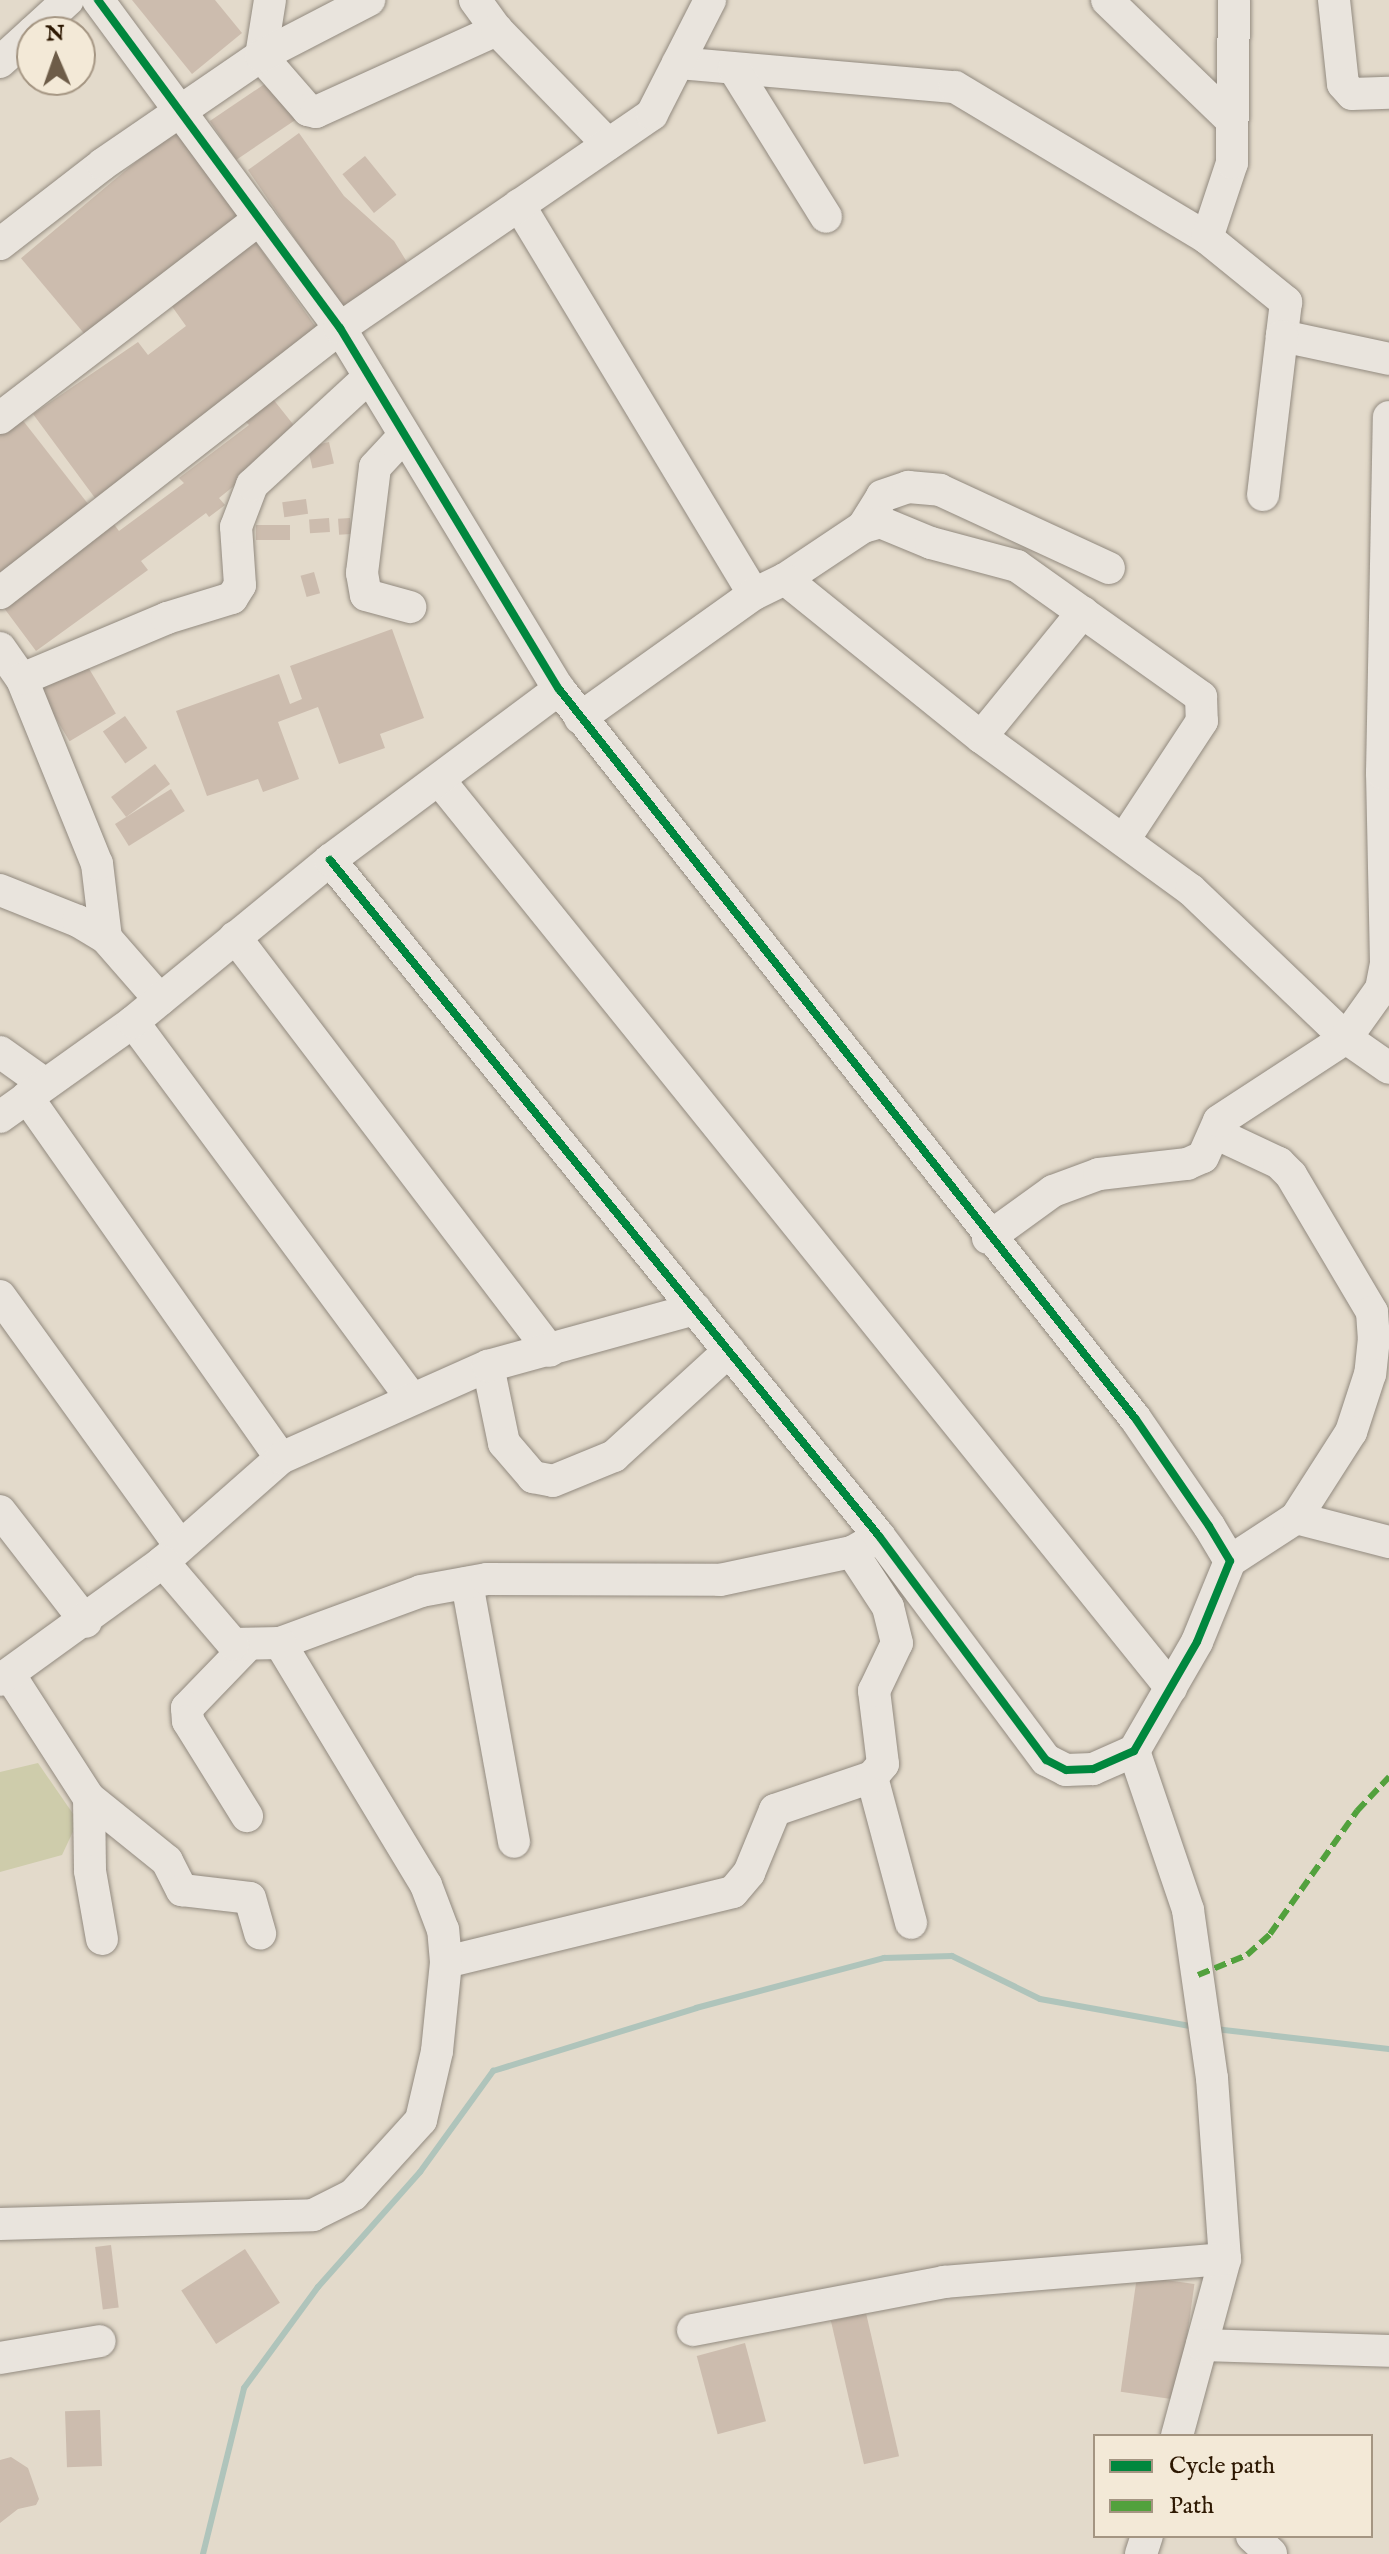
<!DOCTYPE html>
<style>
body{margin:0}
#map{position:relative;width:1389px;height:2554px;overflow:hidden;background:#e3dacb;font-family:"IM FELL English",serif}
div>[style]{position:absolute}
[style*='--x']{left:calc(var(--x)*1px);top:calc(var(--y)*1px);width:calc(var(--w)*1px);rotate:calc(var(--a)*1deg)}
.green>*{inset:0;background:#ceccab}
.stream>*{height:6px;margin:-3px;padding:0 3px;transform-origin:3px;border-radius:3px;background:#afc4bb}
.building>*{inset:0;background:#ccbcae;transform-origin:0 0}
.roads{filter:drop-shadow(0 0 2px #928a7f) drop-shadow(0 0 2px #928a7f)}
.minor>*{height:32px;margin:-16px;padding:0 16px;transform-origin:16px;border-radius:16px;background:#e9e4dd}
.quiet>*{height:6px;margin-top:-3px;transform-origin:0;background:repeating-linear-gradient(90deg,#52a13d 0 12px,transparent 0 18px)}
.cycleway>*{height:8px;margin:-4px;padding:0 4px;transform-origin:4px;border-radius:4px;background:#00873e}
span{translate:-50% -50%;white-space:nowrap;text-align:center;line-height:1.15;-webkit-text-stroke:6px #f3e9d7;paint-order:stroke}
.legend{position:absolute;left:1093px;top:2434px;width:280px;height:104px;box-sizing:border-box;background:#f3e9d7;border:2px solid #a49582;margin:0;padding:10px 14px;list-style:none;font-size:24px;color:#2d1802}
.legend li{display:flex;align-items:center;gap:16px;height:40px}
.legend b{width:40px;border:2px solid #a49582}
.north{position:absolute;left:16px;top:16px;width:80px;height:80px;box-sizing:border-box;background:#f3e9d7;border:2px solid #a49582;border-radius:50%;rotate:358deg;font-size:22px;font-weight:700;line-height:32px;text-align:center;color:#2d1802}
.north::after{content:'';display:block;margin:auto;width:28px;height:36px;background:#6d5c48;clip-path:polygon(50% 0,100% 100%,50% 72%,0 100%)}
</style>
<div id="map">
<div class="green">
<div style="clip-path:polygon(38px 1763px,78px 1821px,62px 1855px,0 1872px,0 1772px)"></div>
</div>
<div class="stream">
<div style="--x:1215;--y:2029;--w:175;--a:6.6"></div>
<div style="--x:203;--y:2554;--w:171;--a:-76.1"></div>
<div style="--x:244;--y:2388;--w:125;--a:-53.8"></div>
<div style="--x:318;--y:2287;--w:154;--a:-48.4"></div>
<div style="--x:420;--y:2172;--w:125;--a:-54.1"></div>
<div style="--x:493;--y:2071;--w:213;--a:-17.2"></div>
<div style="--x:696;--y:2008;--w:195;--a:-14.9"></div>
<div style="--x:884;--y:1958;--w:68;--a:-1.7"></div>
<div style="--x:952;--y:1956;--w:98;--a:26"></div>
<div style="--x:1040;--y:1999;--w:158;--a:10.2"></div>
</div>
<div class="building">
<div style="clip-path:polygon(132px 0,215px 0,242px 33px,192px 74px)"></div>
<div style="left:272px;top:79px;width:47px;height:75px;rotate:56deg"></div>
<div style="left:175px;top:129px;width:107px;height:201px;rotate:50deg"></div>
<div style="clip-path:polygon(299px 133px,344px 196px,394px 241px,410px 267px,342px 308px,248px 170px)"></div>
<div style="left:365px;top:156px;width:50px;height:29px;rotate:51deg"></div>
<div style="clip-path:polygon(253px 238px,320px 333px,95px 498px,33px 414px,138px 342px,148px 355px,186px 326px,166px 298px)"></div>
<div style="clip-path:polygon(273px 399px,300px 433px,219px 498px,225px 505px,209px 517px,206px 513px,141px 561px,148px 570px,36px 651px,1px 604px,113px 523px,119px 531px,184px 483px,179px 478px,249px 425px,245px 421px)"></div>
<div style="clip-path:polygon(21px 418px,92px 509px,0 574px,0 433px)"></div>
<div style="left:329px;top:442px;width:22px;height:22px;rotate:77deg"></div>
<div style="left:306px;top:499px;width:15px;height:24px;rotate:82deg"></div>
<div style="left:329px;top:518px;width:14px;height:20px;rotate:86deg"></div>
<div style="left:350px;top:518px;width:16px;height:12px;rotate:86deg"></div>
<div style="left:256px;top:525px;width:34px;height:15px"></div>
<div style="left:314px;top:572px;width:22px;height:14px;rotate:74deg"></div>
<div style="clip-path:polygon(392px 629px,424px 718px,380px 734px,385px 748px,339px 764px,318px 707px,278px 722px,299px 779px,263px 792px,258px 779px,207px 796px,176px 711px,279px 674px,290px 704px,302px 699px,290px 666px)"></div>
<div style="left:85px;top:662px;width:60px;height:54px;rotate:59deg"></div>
<div style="left:125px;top:716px;width:39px;height:27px;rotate:55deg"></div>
<div style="left:155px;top:764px;width:25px;height:55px;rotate:53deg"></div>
<div style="left:171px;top:789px;width:26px;height:66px;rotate:58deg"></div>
<div style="left:111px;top:2245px;width:63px;height:16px;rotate:83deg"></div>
<div style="left:245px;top:2249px;width:64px;height:76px;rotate:57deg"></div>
<div style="left:1137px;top:2276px;width:58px;height:117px;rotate:8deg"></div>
<div style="left:866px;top:2313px;width:147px;height:36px;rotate:77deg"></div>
<div style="left:745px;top:2343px;width:81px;height:50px;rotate:75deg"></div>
<div style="left:100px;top:2410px;width:56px;height:35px;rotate:88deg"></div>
<div style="clip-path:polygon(11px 2457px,28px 2468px,39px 2499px,36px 2505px,18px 2509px,0 2523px,0 2460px)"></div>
</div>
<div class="roads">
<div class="minor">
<div style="--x:98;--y:0;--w:408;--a:53.6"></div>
<div style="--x:340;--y:328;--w:422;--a:58.8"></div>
<div style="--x:559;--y:689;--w:929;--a:51.69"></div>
<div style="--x:1135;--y:1418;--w:131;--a:55.6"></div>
<div style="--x:1209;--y:1526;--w:41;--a:59"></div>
<div style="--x:1230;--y:1561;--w:87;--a:112.2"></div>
<div style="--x:1197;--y:1642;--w:126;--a:120"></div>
<div style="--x:1134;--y:1751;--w:45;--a:156.3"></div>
<div style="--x:1093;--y:1769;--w:27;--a:178"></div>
<div style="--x:1066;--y:1770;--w:22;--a:-153"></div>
<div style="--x:1046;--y:1760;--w:279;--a:-126.7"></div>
<div style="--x:879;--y:1536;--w:871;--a:-129.08"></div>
<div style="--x:270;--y:0;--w:57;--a:99.1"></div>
<div style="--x:261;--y:56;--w:72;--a:49"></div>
<div style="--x:308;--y:110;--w:8;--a:14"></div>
<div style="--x:316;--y:112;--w:199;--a:-24.4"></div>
<div style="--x:475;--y:0;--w:37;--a:54"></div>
<div style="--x:497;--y:30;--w:159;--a:45.8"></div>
<div style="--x:1107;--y:0;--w:170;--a:44"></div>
<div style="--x:1334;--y:0;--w:84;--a:83.9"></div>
<div style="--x:1343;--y:84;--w:13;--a:48"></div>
<div style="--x:1352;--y:94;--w:37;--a:-2"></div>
<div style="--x:33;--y:32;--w:47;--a:-42.4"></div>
<div style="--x:0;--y:62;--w:43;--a:-42.2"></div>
<div style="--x:678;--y:63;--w:278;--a:5"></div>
<div style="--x:955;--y:87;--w:294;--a:30.9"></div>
<div style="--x:1207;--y:238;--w:102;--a:39"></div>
<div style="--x:1286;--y:302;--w:34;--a:97"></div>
<div style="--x:1282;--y:336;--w:109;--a:12.1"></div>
<div style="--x:734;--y:69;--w:174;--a:58.1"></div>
<div style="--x:519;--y:205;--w:454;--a:58.9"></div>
<div style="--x:1207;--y:238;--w:79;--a:-71.6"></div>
<div style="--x:1232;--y:163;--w:163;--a:-89.3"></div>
<div style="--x:0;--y:244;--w:130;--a:-37.8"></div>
<div style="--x:103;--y:164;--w:191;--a:-34.4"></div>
<div style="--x:261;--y:56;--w:122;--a:-27.4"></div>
<div style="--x:0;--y:418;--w:327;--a:-37.5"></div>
<div style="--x:403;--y:437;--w:41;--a:133"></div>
<div style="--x:375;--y:467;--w:107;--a:97"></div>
<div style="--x:362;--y:573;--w:22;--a:80"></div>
<div style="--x:366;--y:595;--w:46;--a:15.3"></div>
<div style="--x:1263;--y:495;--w:160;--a:-83.2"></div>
<div style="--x:863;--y:527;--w:36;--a:-58"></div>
<div style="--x:882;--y:496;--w:28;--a:-19"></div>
<div style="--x:908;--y:487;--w:32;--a:5"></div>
<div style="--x:940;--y:490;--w:186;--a:24.8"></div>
<div style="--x:785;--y:579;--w:94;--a:-33.7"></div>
<div style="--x:863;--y:527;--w:18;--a:-16"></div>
<div style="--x:880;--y:522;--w:55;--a:22.4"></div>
<div style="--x:931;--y:543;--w:89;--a:15"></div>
<div style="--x:1017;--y:566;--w:226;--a:35.4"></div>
<div style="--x:1201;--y:697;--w:24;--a:88"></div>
<div style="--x:1202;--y:721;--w:140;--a:123.3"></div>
<div style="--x:0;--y:593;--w:431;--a:-37.9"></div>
<div style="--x:340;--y:328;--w:378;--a:-34.4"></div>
<div style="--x:652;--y:114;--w:128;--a:-63"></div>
<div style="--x:0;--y:648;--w:38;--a:55"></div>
<div style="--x:580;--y:718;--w:214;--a:-35.5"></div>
<div style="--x:754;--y:594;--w:34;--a:-26"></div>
<div style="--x:785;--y:579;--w:252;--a:38.9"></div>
<div style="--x:981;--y:737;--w:260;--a:36.1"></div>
<div style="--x:1191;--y:890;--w:214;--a:43.7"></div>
<div style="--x:1346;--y:1038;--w:52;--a:34.9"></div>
<div style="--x:981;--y:737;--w:161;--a:-50.8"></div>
<div style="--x:440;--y:781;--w:1165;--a:51.13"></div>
<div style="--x:0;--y:890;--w:84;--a:21.7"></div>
<div style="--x:78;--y:921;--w:33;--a:31"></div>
<div style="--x:106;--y:938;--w:82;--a:48.9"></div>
<div style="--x:235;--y:937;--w:520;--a:52.73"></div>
<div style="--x:106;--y:938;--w:75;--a:-96.9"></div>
<div style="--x:97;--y:864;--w:200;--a:-112.1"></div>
<div style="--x:22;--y:679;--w:157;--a:-22.8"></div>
<div style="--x:167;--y:618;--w:68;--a:-17.1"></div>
<div style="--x:232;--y:598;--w:15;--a:-58"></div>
<div style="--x:240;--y:585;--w:58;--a:-93.9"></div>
<div style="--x:236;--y:527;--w:45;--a:-69.1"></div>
<div style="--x:252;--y:485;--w:159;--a:-42.7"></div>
<div style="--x:133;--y:1022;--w:466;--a:53.5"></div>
<div style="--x:0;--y:1052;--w:55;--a:35.4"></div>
<div style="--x:27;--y:1097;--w:441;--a:54.9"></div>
<div style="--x:0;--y:1117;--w:163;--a:-35.5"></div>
<div style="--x:133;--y:1022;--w:255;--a:-39.4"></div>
<div style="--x:330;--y:860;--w:286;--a:-36.7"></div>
<div style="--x:1215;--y:1133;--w:71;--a:25.1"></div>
<div style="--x:1279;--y:1163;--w:17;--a:45"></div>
<div style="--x:1291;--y:1175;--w:159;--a:59.4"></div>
<div style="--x:1372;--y:1312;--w:26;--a:86"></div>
<div style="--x:1374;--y:1338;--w:36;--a:96"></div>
<div style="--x:1370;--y:1374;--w:61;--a:108.1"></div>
<div style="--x:1351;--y:1432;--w:102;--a:122.6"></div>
<div style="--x:1296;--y:1518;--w:79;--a:146.9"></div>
<div style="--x:988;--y:1238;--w:80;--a:-35.9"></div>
<div style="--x:1053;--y:1191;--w:49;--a:-20.3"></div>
<div style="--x:1099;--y:1174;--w:89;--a:-6.5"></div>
<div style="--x:1187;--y:1164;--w:17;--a:-24"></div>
<div style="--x:1203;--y:1157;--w:39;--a:-66"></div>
<div style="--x:1219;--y:1121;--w:152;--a:-33.2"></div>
<div style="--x:1346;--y:1038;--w:60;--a:-54.5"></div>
<div style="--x:1381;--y:989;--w:26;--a:-79"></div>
<div style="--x:1386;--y:963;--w:190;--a:-91.2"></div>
<div style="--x:1382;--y:773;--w:356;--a:-88.9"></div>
<div style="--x:0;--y:1296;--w:308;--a:54.2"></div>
<div style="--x:488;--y:1366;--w:79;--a:78.3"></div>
<div style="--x:504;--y:1443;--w:45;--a:49.5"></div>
<div style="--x:533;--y:1477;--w:20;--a:11"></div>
<div style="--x:553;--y:1481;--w:66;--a:-22.3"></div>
<div style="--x:614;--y:1456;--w:156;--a:-42.4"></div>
<div style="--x:0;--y:1511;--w:140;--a:52.2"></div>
<div style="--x:1296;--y:1518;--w:96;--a:14.5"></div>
<div style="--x:467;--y:1583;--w:263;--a:79.7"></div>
<div style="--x:280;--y:1643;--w:150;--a:-20.2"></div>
<div style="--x:421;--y:1591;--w:67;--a:-10.3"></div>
<div style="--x:487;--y:1579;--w:233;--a:0.2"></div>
<div style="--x:720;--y:1580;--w:135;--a:-12"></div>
<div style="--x:852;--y:1552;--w:20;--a:-30"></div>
<div style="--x:246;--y:1647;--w:85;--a:134"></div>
<div style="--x:187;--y:1708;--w:13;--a:86"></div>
<div style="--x:188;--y:1721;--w:112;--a:58.2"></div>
<div style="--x:9;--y:1674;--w:148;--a:57.2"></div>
<div style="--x:89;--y:1798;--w:73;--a:89.2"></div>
<div style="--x:90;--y:1871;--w:69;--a:80"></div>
<div style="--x:0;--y:1680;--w:201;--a:-35.9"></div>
<div style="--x:163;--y:1562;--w:157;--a:-41.4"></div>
<div style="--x:281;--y:1458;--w:227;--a:-24"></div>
<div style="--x:488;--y:1366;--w:215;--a:-15.4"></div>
<div style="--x:1134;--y:1751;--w:168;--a:71.2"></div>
<div style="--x:1188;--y:1910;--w:170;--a:81.9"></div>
<div style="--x:1212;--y:2078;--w:181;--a:85.9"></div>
<div style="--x:1225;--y:2259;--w:183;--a:105.2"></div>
<div style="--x:872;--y:1777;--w:151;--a:75"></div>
<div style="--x:89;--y:1798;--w:100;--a:38.9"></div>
<div style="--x:167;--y:1861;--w:33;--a:63"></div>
<div style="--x:182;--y:1890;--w:68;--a:6.7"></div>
<div style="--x:250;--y:1898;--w:37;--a:74"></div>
<div style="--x:446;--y:1962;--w:295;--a:-13.7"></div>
<div style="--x:733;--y:1892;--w:25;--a:-50"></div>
<div style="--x:749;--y:1873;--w:68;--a:-67.6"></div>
<div style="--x:775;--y:1810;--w:102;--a:-18.8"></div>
<div style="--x:872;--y:1777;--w:17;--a:-50"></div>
<div style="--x:883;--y:1764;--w:74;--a:-97"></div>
<div style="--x:874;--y:1691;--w:53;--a:-64.4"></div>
<div style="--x:897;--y:1643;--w:37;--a:-104"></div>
<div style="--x:888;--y:1607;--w:66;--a:-123.2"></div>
<div style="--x:0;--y:2224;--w:313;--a:-1.6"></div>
<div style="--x:313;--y:2215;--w:45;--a:-26.6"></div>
<div style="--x:353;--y:2195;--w:101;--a:-47.8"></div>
<div style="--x:421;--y:2120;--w:71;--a:-76.9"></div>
<div style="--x:437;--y:2051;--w:89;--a:-84.2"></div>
<div style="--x:446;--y:1962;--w:32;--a:-95"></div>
<div style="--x:443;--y:1930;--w:48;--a:-110.7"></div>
<div style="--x:426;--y:1885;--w:283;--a:-121.1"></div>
<div style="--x:280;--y:1643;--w:47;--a:178.8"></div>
<div style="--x:233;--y:1644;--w:108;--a:-130.5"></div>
<div style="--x:693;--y:2330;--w:256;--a:-10.8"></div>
<div style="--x:944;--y:2282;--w:282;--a:-4.7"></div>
<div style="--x:1202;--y:2345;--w:187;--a:1.8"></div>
<div style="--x:0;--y:2358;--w:101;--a:-9.6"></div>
<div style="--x:1252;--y:2536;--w:26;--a:43"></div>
<div style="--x:1141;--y:2554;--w:19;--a:-72"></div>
</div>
</div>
<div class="quiet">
<div style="--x:1198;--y:1975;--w:53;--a:-22.2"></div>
<div style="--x:1247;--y:1955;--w:31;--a:-42"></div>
<div style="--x:1270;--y:1934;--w:151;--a:-54.7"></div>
<div style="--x:1357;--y:1811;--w:47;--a:-46.7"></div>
</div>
<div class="cycleway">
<div style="--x:98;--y:0;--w:408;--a:53.6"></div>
<div style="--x:340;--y:328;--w:422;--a:58.8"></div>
<div style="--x:559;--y:689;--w:929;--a:51.69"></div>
<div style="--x:1135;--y:1418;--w:131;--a:55.6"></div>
<div style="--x:1209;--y:1526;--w:41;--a:59"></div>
<div style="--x:1230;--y:1561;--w:87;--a:112.2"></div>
<div style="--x:1197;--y:1642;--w:126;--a:120"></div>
<div style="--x:1134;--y:1751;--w:45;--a:156.3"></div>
<div style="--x:1093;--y:1769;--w:27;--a:178"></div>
<div style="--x:1066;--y:1770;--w:22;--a:-153"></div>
<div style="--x:1046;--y:1760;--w:279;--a:-126.7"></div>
<div style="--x:879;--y:1536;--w:871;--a:-129.08"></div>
</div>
<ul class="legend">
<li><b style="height:10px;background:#00873e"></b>Cycle path</li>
<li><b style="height:10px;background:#52a13d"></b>Path</li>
</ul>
<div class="north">N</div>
</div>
